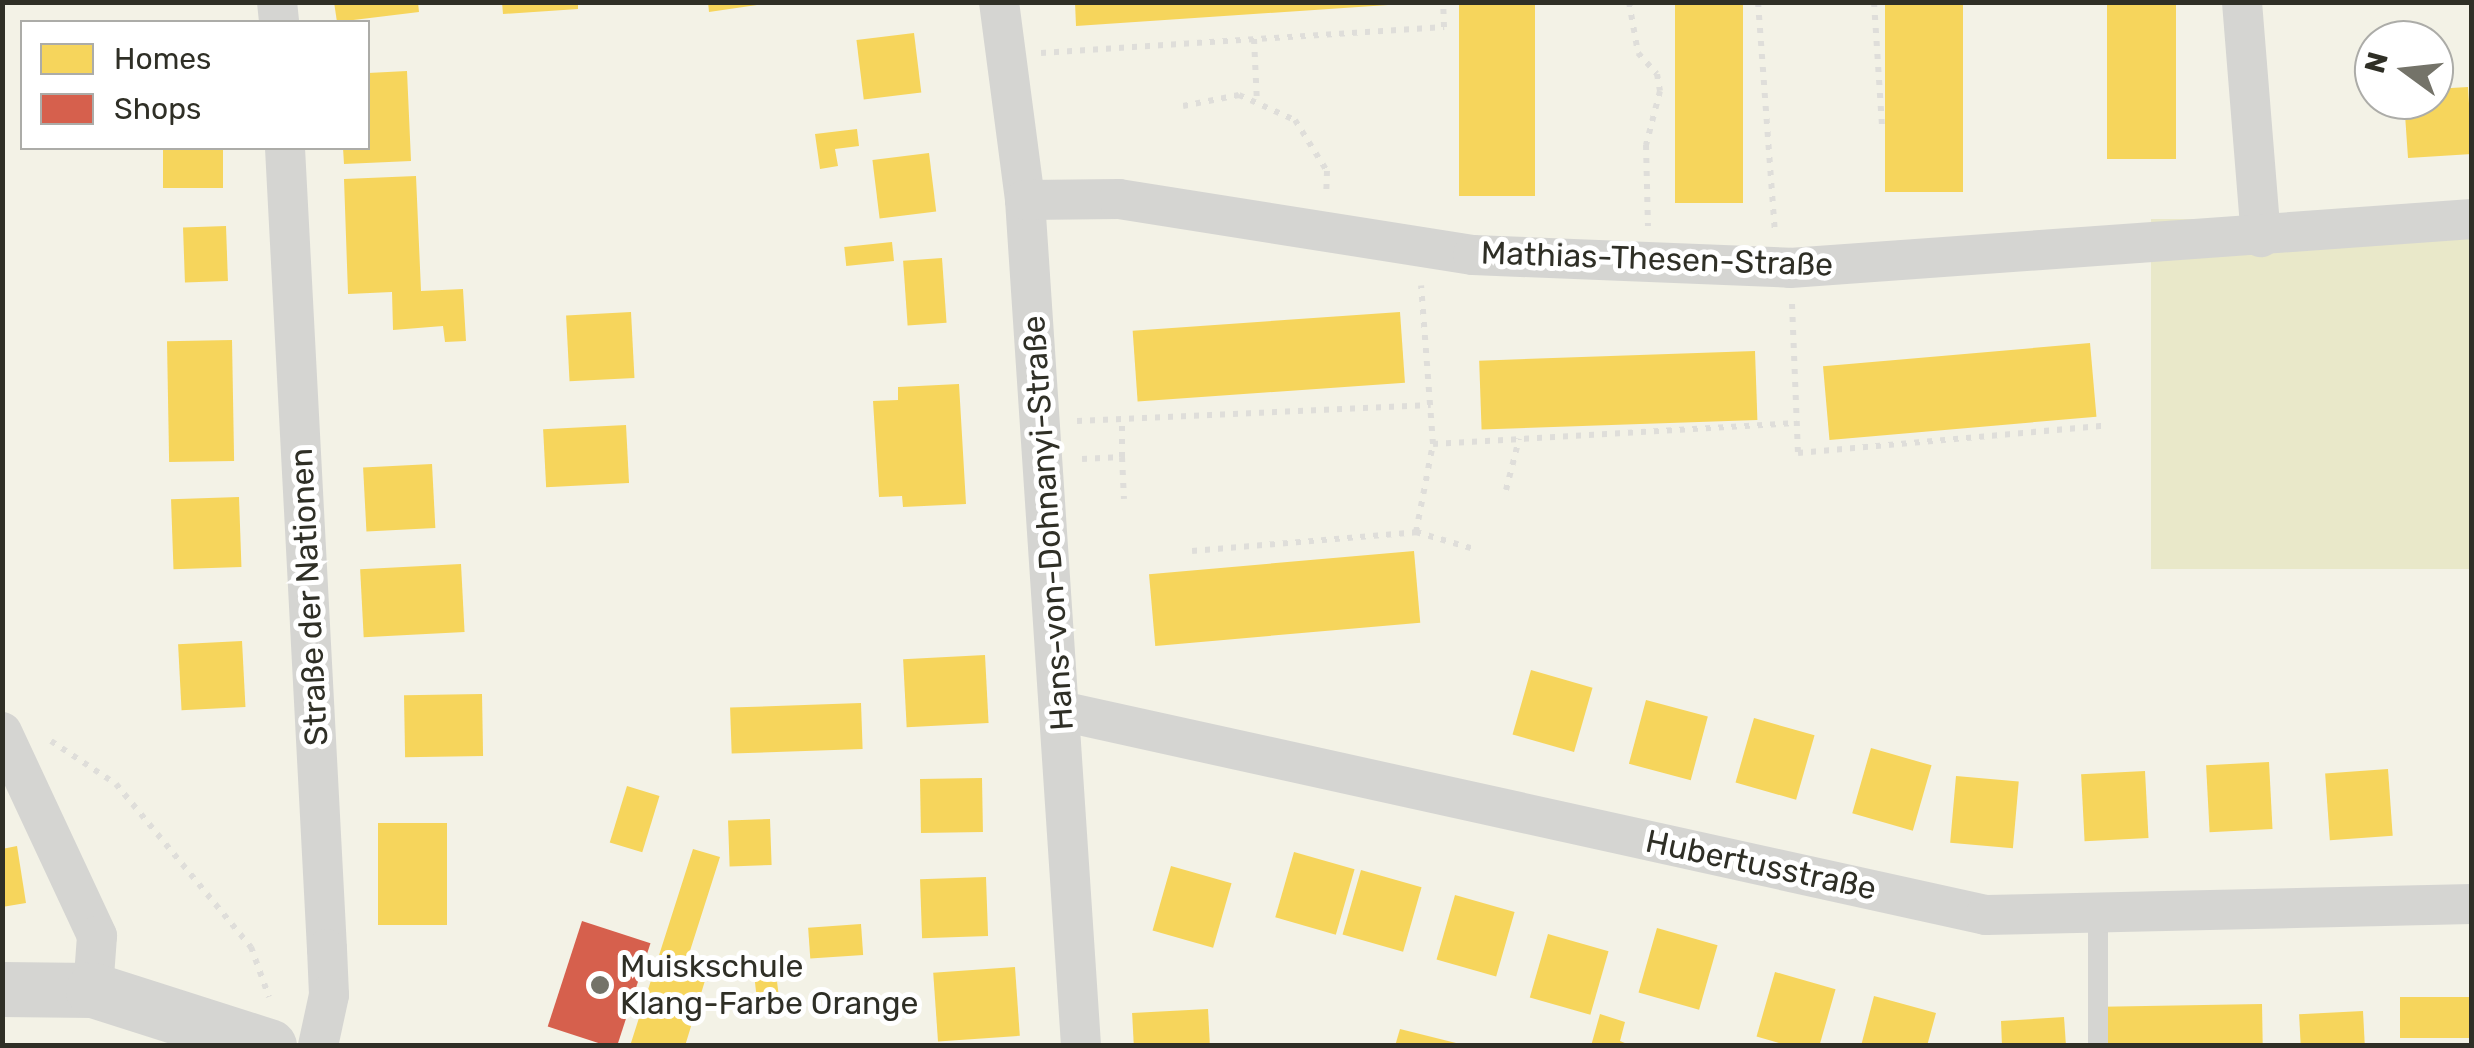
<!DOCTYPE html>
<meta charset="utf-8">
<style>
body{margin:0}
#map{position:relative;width:2474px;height:1048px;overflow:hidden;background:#f3f2e6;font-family:Rubik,sans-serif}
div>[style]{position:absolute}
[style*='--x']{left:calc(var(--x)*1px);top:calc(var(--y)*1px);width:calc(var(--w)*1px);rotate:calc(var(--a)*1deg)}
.green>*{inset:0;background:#e9e8c9;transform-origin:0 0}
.homes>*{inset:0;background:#f6d55c;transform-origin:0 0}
.shops>*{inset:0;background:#d6604d;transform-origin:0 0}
.path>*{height:6px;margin-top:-3px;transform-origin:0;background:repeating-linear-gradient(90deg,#dfdeda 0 5px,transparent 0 13px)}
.lane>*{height:20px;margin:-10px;padding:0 10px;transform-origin:10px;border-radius:10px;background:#d5d5d2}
.street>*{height:40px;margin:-20px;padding:0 20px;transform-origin:20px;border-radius:20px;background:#d5d5d2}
.secondary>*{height:55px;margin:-27.5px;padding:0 27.5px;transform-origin:27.5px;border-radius:27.5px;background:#d5d5d2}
.dots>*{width:28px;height:28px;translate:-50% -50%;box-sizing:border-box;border:5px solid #fff;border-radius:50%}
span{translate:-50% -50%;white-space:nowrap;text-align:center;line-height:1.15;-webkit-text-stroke:10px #fff;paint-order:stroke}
.street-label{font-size:32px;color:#2f2f26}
.poi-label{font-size:32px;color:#2f2f26}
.left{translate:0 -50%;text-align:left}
.frame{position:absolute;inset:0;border:5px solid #2f2f26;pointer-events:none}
.legend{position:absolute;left:20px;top:20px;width:350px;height:130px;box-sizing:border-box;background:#fff;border:2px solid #acaca8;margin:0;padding:12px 18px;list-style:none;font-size:30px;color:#2f2f26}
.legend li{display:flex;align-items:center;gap:20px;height:50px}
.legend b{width:50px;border:2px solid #acaca8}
.north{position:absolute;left:2354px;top:20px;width:100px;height:100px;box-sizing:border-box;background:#fff;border:2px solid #acaca8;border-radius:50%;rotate:285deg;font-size:28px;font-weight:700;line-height:40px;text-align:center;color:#2f2f26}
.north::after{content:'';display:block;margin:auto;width:35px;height:45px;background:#747369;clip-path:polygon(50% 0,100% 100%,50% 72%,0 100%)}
</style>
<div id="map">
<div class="green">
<div style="left:2471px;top:219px;width:350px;height:320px;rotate:90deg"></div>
</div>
<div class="homes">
<div style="clip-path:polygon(334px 2px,418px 2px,419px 12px,337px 22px)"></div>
<div style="clip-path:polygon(502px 2px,578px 2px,578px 9px,503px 14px)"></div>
<div style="clip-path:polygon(708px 2px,757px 2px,757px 5px,709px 12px)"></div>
<div style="clip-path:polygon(1075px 2px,1387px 2px,1388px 5px,1076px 26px)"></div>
<div style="left:1459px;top:2px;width:76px;height:194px"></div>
<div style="left:1675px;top:2px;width:68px;height:201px"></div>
<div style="left:1885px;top:2px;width:78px;height:190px"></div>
<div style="left:2107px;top:2px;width:69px;height:157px"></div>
<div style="left:914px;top:33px;width:60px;height:58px;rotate:83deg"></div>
<div style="clip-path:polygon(407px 71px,411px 161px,344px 164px,343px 148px,368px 148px,368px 73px)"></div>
<div style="clip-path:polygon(2468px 87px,2472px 154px,2408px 158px,2404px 100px,2434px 100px,2434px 89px)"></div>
<div style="clip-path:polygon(857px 129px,859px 146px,835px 149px,838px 166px,820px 169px,815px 134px)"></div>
<div style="left:163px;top:148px;width:60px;height:40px"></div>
<div style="left:929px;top:153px;width:59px;height:57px;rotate:83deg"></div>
<div style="clip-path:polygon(416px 176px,421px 291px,463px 289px,466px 341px,445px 342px,443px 326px,393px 330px,392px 292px,348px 294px,344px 179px)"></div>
<div style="left:226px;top:226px;width:55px;height:43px;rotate:88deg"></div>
<div style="left:892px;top:242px;width:19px;height:48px;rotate:84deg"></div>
<div style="left:942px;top:258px;width:65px;height:39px;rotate:86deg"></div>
<div style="left:631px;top:312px;width:66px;height:65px;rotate:87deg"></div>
<div style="left:1400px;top:312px;width:71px;height:268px;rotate:86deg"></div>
<div style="left:232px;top:340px;width:121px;height:65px;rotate:89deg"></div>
<div style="left:2090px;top:343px;width:74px;height:268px;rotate:85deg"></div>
<div style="left:1755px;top:351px;width:69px;height:276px;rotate:88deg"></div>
<div style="clip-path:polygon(959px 384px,966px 504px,903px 507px,902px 496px,879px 497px,873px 401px,898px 400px,898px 387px)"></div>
<div style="left:626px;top:425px;width:58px;height:83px;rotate:87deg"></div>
<div style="left:432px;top:464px;width:64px;height:69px;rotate:87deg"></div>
<div style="left:239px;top:497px;width:70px;height:68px;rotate:88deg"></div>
<div style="left:1414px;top:551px;width:72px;height:266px;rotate:85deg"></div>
<div style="left:461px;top:564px;width:68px;height:101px;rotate:87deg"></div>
<div style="left:242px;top:641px;width:66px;height:64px;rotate:87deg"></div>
<div style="left:985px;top:655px;width:68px;height:82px;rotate:87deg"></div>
<div style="left:1531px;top:670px;width:64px;height:67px;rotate:16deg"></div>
<div style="left:482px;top:694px;width:62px;height:78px;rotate:89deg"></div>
<div style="left:1646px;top:700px;width:64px;height:66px;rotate:15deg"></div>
<div style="left:861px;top:703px;width:46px;height:131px;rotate:88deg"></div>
<div style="left:1754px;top:718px;width:63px;height:67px;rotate:16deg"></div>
<div style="left:1871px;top:748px;width:63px;height:68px;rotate:16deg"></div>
<div style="left:2269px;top:762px;width:67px;height:63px;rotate:87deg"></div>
<div style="left:2388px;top:769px;width:67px;height:63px;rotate:86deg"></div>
<div style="left:2145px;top:771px;width:67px;height:64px;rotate:87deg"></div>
<div style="left:1956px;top:776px;width:63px;height:67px;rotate:5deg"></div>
<div style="left:982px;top:778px;width:54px;height:62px;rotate:89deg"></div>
<div style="left:627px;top:786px;width:34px;height:59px;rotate:17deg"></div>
<div style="left:770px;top:819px;width:46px;height:42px;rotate:88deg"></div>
<div style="left:378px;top:823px;width:69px;height:102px"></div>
<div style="clip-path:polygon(17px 846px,26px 903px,2px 907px,2px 849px)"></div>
<div style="clip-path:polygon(693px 849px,720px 857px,689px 954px,711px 961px,685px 1046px,630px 1046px)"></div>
<div style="left:1294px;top:852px;width:63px;height:68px;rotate:16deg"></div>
<div style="left:1171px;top:866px;width:63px;height:67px;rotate:16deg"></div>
<div style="left:1361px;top:870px;width:63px;height:67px;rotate:16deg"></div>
<div style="left:986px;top:877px;width:59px;height:66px;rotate:88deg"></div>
<div style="left:1455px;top:895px;width:62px;height:67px;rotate:16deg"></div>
<div style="left:861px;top:924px;width:31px;height:53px;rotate:86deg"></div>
<div style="left:1657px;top:928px;width:63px;height:67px;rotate:16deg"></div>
<div style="left:1548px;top:934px;width:63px;height:66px;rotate:16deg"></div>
<div style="left:775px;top:965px;width:47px;height:22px;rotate:83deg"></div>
<div style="left:1015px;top:967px;width:69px;height:82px;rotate:86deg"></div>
<div style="left:1775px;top:972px;width:63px;height:67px;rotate:16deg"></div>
<div style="clip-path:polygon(1874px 996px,1936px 1013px,1927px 1046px,1861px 1046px)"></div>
<div style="left:2472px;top:997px;width:41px;height:72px;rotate:90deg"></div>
<div style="left:2262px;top:1004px;width:42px;height:160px;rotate:89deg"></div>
<div style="left:1208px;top:1009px;width:37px;height:76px;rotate:87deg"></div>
<div style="left:2363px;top:1011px;width:35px;height:64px;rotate:87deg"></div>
<div style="clip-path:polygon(1600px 1014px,1625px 1022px,1620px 1041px,1632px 1046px,1591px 1046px)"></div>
<div style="clip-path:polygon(2064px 1017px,2066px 1046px,2002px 1046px,2001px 1021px)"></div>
<div style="clip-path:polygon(1400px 1029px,1460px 1044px,1460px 1046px,1395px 1046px)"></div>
</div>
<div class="shops">
<div style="left:582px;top:921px;width:72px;height:111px;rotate:18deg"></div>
</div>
<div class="path">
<div style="--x:1629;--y:2;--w:52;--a:80"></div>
<div style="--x:1638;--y:53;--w:28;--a:48"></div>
<div style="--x:1657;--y:74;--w:17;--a:80"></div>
<div style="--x:1660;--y:91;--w:56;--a:104.5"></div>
<div style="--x:1646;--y:145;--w:81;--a:88.6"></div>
<div style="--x:1758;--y:2;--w:230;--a:85.8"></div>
<div style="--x:1874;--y:2;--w:124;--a:86.3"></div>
<div style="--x:1254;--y:39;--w:64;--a:87.3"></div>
<div style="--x:1041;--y:53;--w:404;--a:-3.7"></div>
<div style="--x:1444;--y:27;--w:25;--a:-92"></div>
<div style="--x:1183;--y:106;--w:57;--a:-11.1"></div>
<div style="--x:1239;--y:95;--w:61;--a:24.1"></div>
<div style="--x:1295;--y:120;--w:60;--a:57.9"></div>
<div style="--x:1327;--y:171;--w:24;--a:92"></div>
<div style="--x:1792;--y:304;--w:149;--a:87.7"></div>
<div style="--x:1798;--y:453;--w:312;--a:-5.1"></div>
<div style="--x:1077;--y:421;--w:354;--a:-2.6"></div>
<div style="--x:1433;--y:444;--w:364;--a:-3.3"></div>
<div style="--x:1122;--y:457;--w:42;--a:87.3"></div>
<div style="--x:1082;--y:459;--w:40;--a:-2.9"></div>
<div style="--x:1122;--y:457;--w:38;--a:-90"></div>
<div style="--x:1506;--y:490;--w:53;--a:-75.7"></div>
<div style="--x:1416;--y:532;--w:90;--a:-79.1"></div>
<div style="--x:1433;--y:444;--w:159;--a:-94.3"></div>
<div style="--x:1192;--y:551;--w:225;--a:-4.8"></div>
<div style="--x:1416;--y:532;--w:60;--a:16.3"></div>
<div style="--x:51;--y:741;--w:78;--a:33.5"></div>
<div style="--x:116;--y:784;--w:212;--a:50.4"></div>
<div style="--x:251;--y:947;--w:53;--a:70.2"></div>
</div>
<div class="lane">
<div style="--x:2098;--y:1046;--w:134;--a:-90"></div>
</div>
<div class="street">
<div style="--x:277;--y:2;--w:20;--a:84"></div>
<div style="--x:999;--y:2;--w:200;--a:82.5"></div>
<div style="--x:1025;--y:200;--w:848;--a:86.21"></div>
<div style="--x:2242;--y:2;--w:236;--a:85.4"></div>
<div style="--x:285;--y:148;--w:802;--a:87"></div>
<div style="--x:327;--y:949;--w:46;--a:87.5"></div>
<div style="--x:329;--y:995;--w:52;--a:102.2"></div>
<div style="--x:1025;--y:200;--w:94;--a:-0.6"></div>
<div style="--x:1119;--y:199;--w:358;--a:9"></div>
<div style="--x:1473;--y:255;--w:317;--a:2.3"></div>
<div style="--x:1790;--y:268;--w:684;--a:-4.11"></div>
<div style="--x:1061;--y:711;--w:947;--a:12.44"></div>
<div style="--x:1986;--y:915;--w:486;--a:-1.3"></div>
<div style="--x:2;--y:732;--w:225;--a:65"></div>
<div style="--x:97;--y:936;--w:54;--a:94.2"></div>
</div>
<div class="secondary">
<div style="--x:2;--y:989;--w:91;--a:0.6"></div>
<div style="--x:93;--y:990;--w:185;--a:17.7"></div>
</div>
<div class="dots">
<div style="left:600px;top:985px;background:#747369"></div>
</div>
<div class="street-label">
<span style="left:1657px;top:259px;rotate:2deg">Mathias-Thesen-Straße</span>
<span style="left:1048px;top:523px;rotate:-94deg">Hans-von-Dohnanyi-Straße</span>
<span style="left:309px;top:597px;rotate:-93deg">Straße der Nationen</span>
<span style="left:1761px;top:865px;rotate:12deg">Hubertusstraße</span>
</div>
<div class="poi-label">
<span class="left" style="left:620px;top:985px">Muiskschule<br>Klang-Farbe Orange</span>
</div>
<div class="frame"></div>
<ul class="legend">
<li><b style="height:28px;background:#f6d55c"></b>Homes</li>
<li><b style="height:28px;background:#d6604d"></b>Shops</li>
</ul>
<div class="north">N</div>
</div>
